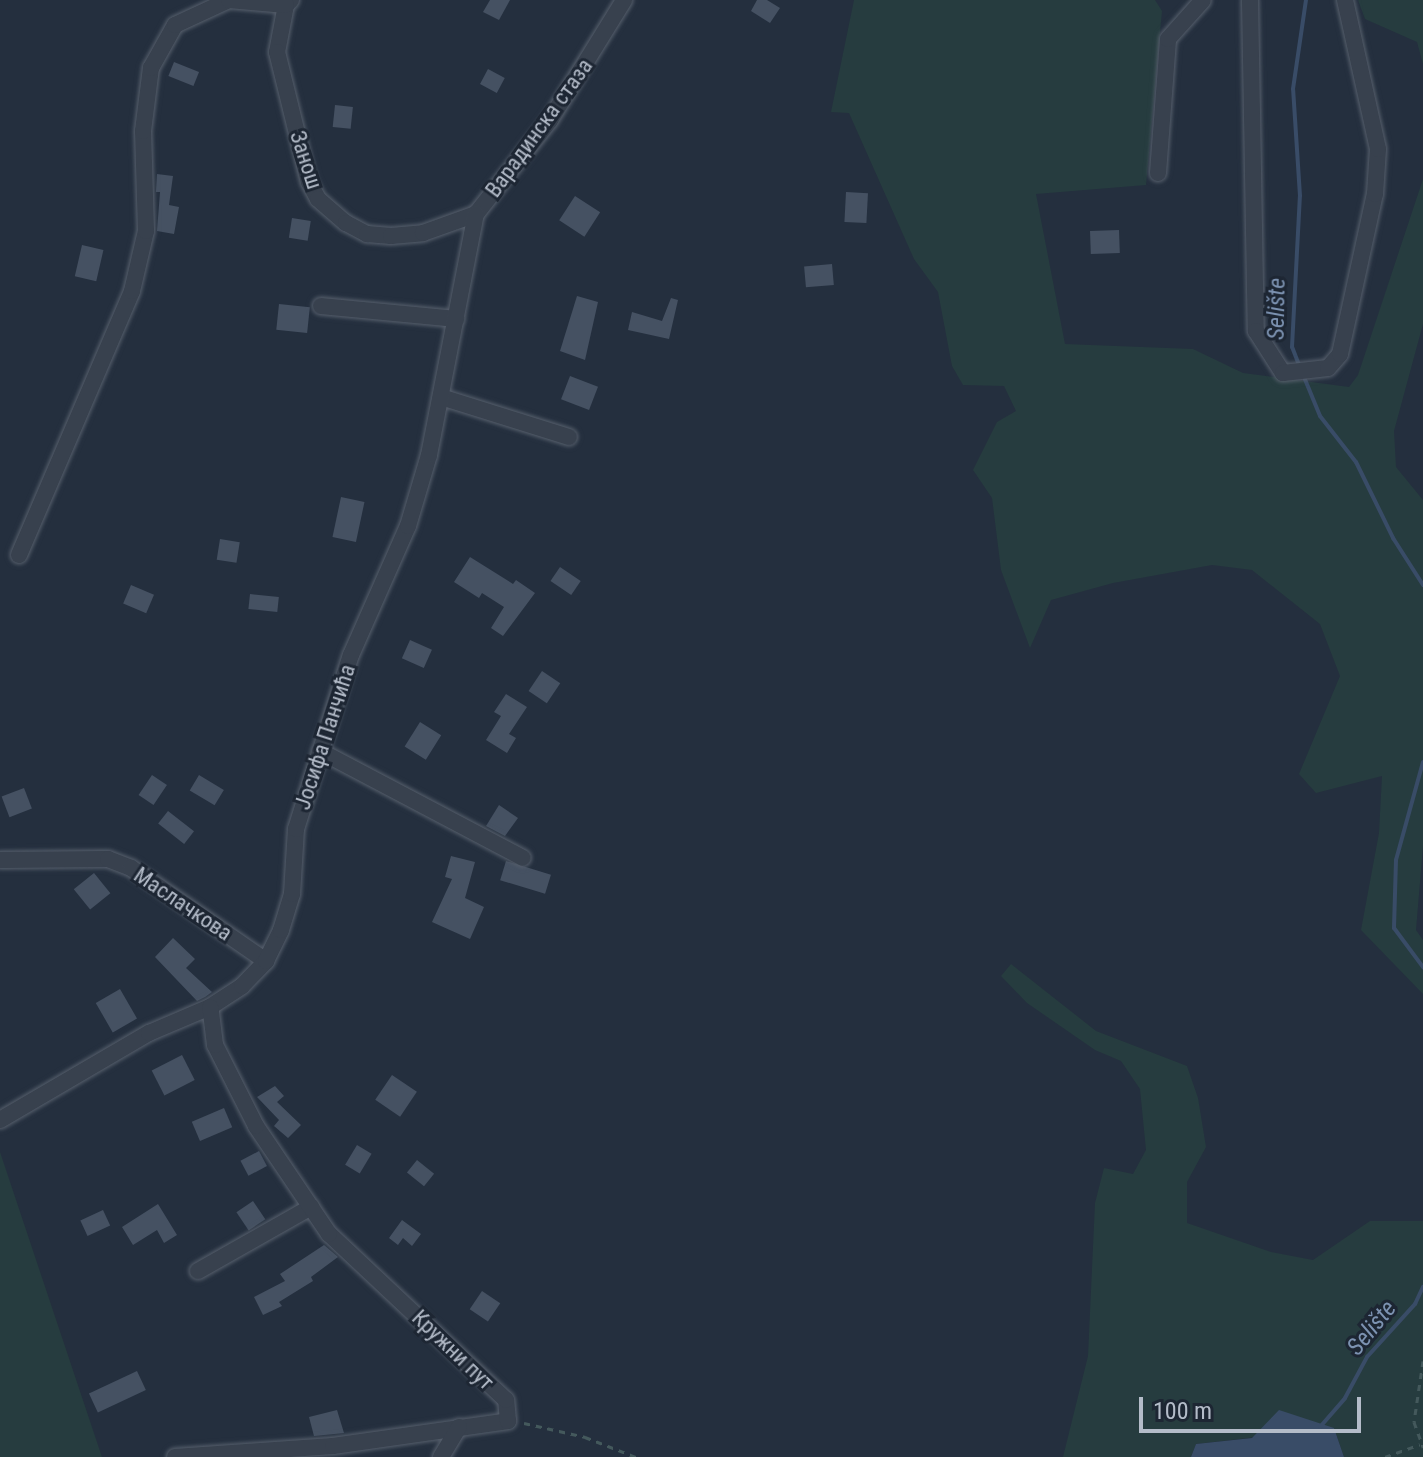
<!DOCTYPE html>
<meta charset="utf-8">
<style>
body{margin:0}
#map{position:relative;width:1423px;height:1457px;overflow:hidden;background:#242f3e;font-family:"Roboto Condensed",sans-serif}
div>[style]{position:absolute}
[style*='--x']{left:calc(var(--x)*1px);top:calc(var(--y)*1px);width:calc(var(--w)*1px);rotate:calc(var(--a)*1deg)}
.green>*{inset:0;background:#263c3f}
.water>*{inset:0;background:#394c67}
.stream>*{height:4px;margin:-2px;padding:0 2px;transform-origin:2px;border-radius:2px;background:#394c67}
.building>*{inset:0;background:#455162;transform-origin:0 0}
.path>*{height:3px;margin-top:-1.5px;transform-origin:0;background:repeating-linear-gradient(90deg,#44595c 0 6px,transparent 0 12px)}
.roads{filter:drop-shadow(0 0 2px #565f6c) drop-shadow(0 0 2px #565f6c)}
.minor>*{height:16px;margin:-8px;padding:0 8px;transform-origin:8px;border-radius:8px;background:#38414e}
span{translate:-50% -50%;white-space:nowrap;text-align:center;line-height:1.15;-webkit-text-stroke:6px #1d2633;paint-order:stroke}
.street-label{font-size:22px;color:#b4bcc9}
.water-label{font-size:24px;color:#7c92b1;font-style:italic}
.scale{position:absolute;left:1139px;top:1397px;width:222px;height:36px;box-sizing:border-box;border:4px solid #b4bcc9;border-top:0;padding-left:10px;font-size:24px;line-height:28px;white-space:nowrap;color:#b4bcc9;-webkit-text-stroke:6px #1d2633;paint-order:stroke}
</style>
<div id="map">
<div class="green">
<div style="clip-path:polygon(854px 0,1155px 0,1162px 11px,1146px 185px,1036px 194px,1065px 344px,1193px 349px,1243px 373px,1349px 387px,1358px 375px,1423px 179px,1423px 324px,1394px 431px,1396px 467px,1423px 500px,1423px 846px,1416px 930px,1423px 940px,1423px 994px,1361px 930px,1379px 833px,1382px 776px,1316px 793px,1299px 774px,1340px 676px,1320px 624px,1252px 570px,1212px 565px,1113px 583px,1051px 600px,1030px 648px,1001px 570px,992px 498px,973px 470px,997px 422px,1016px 411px,1004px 386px,963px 385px,952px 366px,938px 292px,914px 259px,849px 113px,831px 112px)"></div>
<div style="clip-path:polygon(1358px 0,1423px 0,1423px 64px,1417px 42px,1365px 19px)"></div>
<div style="clip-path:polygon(1011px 964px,1096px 1031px,1187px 1066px,1198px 1098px,1206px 1147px,1187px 1182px,1187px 1223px,1271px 1252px,1313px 1260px,1370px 1221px,1423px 1221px,1423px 1457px,1344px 1457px,1334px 1428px,1196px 1444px,1191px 1457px,1063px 1457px,1088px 1356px,1095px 1203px,1104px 1168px,1133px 1174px,1146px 1150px,1140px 1089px,1121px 1061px,1095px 1050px,1027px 1003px,1001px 976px)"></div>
<div style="clip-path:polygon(0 1152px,102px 1457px,0 1457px)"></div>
</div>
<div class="water">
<div style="clip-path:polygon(1279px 1410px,1334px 1428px,1344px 1457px,1191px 1457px,1196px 1444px,1252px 1438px)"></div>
</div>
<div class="stream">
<div style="--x:1299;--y:365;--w:19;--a:-111"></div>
<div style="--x:1292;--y:347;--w:151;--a:-87"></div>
<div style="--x:1300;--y:196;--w:107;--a:-93.7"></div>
<div style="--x:1293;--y:89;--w:90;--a:-81.7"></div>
<div style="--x:1304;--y:377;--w:42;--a:67.7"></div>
<div style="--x:1320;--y:416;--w:58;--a:52"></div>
<div style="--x:1356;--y:462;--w:85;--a:64"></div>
<div style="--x:1393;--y:538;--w:56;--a:57.4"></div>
<div style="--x:1423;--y:762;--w:102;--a:105.4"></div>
<div style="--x:1396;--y:860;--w:68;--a:91.7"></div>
<div style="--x:1394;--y:928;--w:49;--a:53.4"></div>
<div style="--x:1320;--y:1427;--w:38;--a:-49"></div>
<div style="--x:1345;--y:1398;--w:47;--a:-61.8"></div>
<div style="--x:1367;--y:1357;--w:72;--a:-47.8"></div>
<div style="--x:1415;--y:1304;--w:19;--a:-65"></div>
</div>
<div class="building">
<div style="clip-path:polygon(490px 0,510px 0,499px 20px,483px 12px)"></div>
<div style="clip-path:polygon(757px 0,767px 0,780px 8px,770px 23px,751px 11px)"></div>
<div style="left:174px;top:62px;width:27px;height:15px;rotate:22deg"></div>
<div style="left:488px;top:69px;width:19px;height:17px;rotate:28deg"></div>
<div style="left:335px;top:105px;width:18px;height:22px;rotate:6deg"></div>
<div style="clip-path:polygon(157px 174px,173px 176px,169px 205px,179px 207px,174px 234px,157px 231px,160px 192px,156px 192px)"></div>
<div style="left:846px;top:192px;width:22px;height:30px;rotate:3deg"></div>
<div style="left:575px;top:196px;width:30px;height:29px;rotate:33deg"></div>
<div style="left:292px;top:218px;width:19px;height:20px;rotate:9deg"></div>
<div style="left:1119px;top:230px;width:23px;height:29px;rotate:88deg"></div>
<div style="left:82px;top:245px;width:22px;height:32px;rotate:13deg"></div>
<div style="left:832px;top:264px;width:21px;height:28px;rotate:85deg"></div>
<div style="clip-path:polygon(577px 296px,598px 302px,585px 360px,560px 351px)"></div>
<div style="clip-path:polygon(671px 298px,678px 300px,669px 339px,628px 330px,632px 312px,662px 321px)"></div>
<div style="left:279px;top:304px;width:31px;height:26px;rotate:6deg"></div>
<div style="left:570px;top:376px;width:30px;height:25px;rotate:21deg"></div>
<div style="left:341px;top:497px;width:24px;height:41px;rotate:12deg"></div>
<div style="left:220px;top:539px;width:20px;height:21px;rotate:9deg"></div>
<div style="clip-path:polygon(470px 557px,513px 584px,516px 580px,535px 593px,503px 636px,491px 628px,504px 607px,482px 593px,479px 598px,454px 582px)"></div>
<div style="left:560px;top:567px;width:25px;height:17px;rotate:34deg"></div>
<div style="left:131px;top:585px;width:25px;height:20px;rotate:23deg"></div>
<div style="left:250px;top:594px;width:29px;height:15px;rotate:6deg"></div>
<div style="left:410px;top:640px;width:24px;height:20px;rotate:24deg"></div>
<div style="left:542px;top:671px;width:22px;height:24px;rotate:34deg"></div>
<div style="clip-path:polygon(506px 694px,527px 707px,509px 734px,516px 738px,507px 753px,486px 740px,501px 716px,494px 712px)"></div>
<div style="left:420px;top:722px;width:25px;height:29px;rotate:32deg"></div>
<div style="left:152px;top:775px;width:18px;height:24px;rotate:34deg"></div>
<div style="left:199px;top:775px;width:29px;height:18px;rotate:31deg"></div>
<div style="left:24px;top:788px;width:22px;height:24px;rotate:69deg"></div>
<div style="clip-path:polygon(499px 805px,518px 818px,505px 836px,486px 826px)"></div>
<div style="left:168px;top:811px;width:33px;height:16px;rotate:38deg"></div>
<div style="clip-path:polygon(451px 856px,475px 862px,465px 898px,484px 907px,470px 939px,432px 922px,452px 879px,445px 877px)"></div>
<div style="left:506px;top:861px;width:47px;height:20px;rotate:17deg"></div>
<div style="left:94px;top:873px;width:26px;height:26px;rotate:51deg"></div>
<div style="clip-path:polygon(173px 938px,195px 959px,186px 968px,212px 992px,205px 997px,197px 1001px,155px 957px)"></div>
<div style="left:120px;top:989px;width:34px;height:28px;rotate:60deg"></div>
<div style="left:182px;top:1055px;width:28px;height:34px;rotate:63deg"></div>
<div style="left:392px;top:1075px;width:30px;height:30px;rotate:34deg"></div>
<div style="clip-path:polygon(275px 1086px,284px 1096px,277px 1102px,301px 1125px,288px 1138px,274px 1126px,279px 1120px,257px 1097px)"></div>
<div style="left:224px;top:1108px;width:21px;height:35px;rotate:67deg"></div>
<div style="left:357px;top:1145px;width:17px;height:23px;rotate:31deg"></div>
<div style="left:259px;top:1151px;width:17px;height:21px;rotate:62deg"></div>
<div style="left:417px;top:1160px;width:22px;height:16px;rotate:39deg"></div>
<div style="left:253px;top:1201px;width:22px;height:20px;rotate:56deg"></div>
<div style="clip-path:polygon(158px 1204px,177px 1235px,164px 1243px,157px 1230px,133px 1245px,122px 1227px)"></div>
<div style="left:103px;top:1210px;width:17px;height:25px;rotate:65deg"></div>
<div style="clip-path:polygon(402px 1220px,421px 1234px,412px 1246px,403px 1238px,398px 1245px,389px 1238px)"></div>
<div style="clip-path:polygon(324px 1245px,338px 1257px,311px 1277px,313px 1281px,279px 1302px,282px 1306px,263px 1315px,254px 1297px,285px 1281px,280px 1274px)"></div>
<div style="left:482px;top:1291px;width:22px;height:22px;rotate:34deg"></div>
<div style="left:137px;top:1371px;width:21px;height:53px;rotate:65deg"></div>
<div style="clip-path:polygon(337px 1410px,344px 1433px,314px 1436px,309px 1417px)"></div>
</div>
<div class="path">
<div style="--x:1423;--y:1361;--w:62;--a:98.4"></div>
<div style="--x:1414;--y:1422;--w:27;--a:70"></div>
<div style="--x:524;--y:1423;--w:63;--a:12.9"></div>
<div style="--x:585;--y:1437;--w:55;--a:21.4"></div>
<div style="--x:1385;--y:1457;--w:37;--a:-20"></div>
</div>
<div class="roads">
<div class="minor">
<div style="--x:291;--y:0;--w:7;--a:135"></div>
<div style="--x:286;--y:5;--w:48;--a:100.8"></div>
<div style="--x:277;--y:52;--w:134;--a:76.2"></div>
<div style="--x:309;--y:182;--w:19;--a:62"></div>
<div style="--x:318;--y:199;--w:37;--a:41"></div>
<div style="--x:346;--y:223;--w:24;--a:28"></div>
<div style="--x:367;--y:234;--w:24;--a:5"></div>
<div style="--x:391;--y:236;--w:32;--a:-5"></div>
<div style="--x:423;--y:233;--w:56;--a:-19.7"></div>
<div style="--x:476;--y:214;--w:120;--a:-51.8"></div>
<div style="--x:550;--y:120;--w:141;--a:-58.3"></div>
<div style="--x:1250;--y:0;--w:331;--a:89"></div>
<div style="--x:1256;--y:331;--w:50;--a:57.3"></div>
<div style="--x:1283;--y:373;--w:45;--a:-6.3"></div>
<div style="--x:1328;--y:368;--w:18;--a:-49"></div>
<div style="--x:1340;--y:354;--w:164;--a:-77.7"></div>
<div style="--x:1375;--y:194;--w:45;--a:-86.2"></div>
<div style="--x:1378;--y:149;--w:153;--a:-102.5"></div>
<div style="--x:1158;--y:173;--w:134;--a:-85.7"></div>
<div style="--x:1168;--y:39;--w:52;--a:-48.1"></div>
<div style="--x:321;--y:306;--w:136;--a:5.5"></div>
<div style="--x:441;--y:397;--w:134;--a:17.4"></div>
<div style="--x:19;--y:555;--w:287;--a:-66.8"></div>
<div style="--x:132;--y:291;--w:62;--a:-76.9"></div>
<div style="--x:146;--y:231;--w:100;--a:-91.7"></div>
<div style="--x:143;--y:131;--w:64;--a:-82.8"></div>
<div style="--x:151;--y:68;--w:49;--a:-60.8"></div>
<div style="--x:175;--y:25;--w:60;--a:-24.8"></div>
<div style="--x:229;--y:0;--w:57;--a:5"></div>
<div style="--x:320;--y:751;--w:229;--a:27.8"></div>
<div style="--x:0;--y:860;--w:108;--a:-0.5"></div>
<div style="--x:108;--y:859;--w:25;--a:21"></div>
<div style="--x:131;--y:868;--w:164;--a:34.6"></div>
<div style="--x:0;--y:1120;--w:173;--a:-30.3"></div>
<div style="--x:149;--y:1033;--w:66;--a:-23.1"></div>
<div style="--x:210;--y:1007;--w:38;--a:-33"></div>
<div style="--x:242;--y:986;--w:35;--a:-46"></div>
<div style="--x:266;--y:961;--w:34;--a:-64"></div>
<div style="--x:281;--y:930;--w:38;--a:-73"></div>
<div style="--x:292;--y:894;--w:65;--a:-86.5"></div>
<div style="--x:296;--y:829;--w:182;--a:-72.5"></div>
<div style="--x:351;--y:655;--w:141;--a:-66.2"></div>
<div style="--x:408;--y:526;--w:74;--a:-73.5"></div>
<div style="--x:429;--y:455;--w:246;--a:-79"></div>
<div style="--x:198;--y:1271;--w:130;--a:-29.5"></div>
<div style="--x:175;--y:1457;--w:158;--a:-4"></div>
<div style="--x:333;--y:1446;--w:177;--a:-8.1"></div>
<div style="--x:508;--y:1421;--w:21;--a:-95"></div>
<div style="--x:506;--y:1400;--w:243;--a:-136.8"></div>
<div style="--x:329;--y:1234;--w:130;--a:-124.1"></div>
<div style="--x:256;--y:1126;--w:91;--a:-116.8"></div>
<div style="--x:215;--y:1045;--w:38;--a:-97"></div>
<div style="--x:441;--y:1457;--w:35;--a:-59"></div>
</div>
</div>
<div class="street-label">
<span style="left:539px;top:128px;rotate:-54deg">Варадинска стаза</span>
<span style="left:306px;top:160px;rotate:72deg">Занош</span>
<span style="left:325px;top:737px;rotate:-72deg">Јосифа Панчића</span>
<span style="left:183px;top:904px;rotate:34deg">Маслачкова</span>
<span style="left:453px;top:1350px;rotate:44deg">Кружни пут</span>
</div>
<div class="water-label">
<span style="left:1277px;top:309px;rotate:-89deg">Selište</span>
<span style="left:1372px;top:1328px;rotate:-51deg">Selište</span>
</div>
<div class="scale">100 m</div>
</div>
